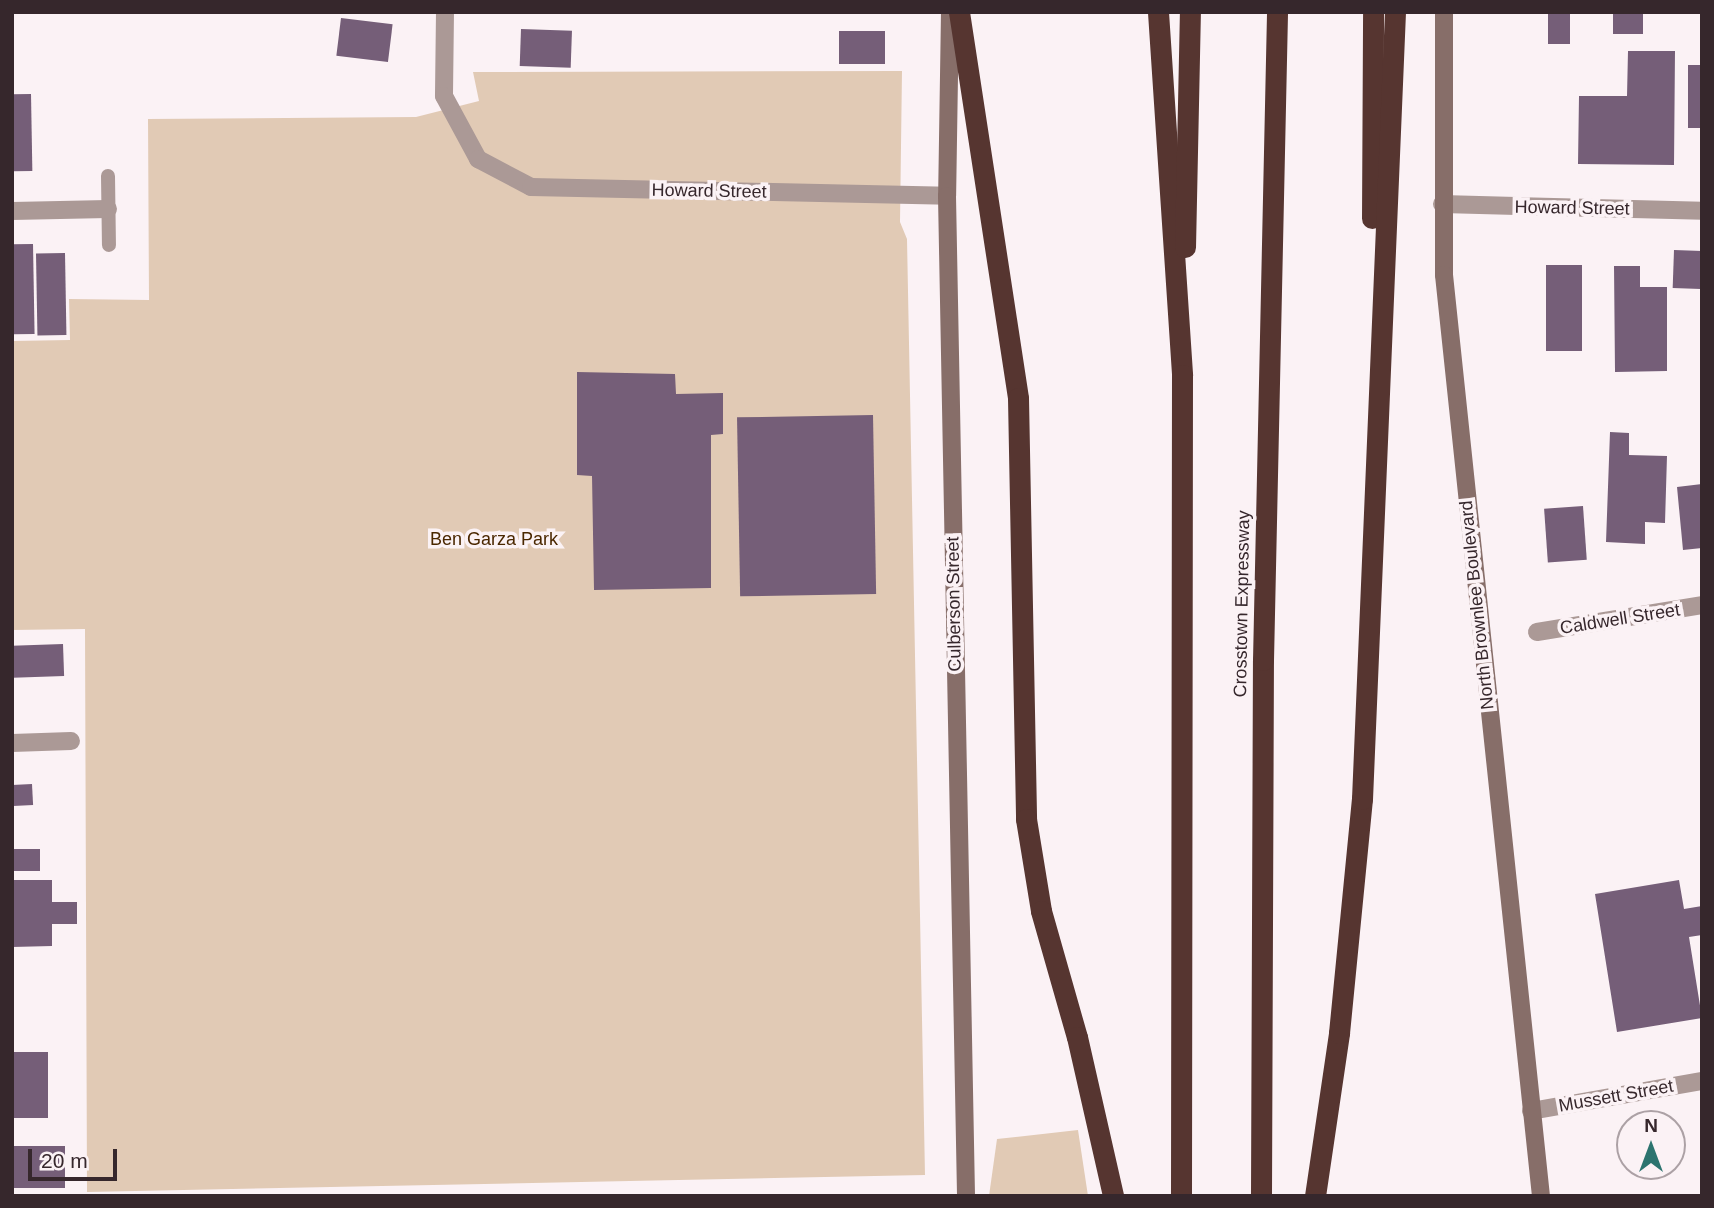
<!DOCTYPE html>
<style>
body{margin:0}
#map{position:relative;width:1714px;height:1208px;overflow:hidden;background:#fbf2f5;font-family:Arial,sans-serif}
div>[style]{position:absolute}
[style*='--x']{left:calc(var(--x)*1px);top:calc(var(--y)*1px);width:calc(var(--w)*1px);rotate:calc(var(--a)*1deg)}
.green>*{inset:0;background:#e1cab5}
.building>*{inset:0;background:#755e78;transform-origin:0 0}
.lane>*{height:14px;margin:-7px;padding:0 7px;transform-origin:7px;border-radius:7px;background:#ab9996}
.street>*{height:18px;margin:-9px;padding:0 9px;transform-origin:9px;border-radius:9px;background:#ab9996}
.secondary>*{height:18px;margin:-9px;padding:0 9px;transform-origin:9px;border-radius:9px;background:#876e69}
.highway>*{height:21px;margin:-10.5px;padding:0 10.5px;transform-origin:10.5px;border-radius:10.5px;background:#563530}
span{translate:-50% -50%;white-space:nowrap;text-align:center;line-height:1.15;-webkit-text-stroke:7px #fbf2f5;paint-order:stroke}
.street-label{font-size:18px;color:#36272c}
.park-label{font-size:18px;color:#4a2700}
.frame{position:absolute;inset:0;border:14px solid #36272c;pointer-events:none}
.north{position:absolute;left:1616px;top:1110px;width:70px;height:70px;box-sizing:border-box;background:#fbf2f5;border:2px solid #aca1a5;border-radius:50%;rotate:0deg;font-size:19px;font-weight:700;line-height:28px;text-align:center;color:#36272c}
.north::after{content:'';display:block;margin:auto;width:24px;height:32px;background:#2c746f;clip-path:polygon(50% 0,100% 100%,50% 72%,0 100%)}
.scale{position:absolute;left:28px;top:1149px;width:89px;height:32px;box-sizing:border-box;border:4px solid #36272c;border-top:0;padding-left:9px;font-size:21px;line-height:24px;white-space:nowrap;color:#36272c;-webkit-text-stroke:5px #fbf2f5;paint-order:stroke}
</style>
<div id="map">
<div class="green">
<div style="clip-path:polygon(902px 71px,900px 222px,907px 239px,925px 1175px,87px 1192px,85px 629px,12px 630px,12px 341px,70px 340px,69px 299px,149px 300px,148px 119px,416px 117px,479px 101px,473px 72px)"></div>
<div style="clip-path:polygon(1078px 1130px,1088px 1196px,989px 1196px,997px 1139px)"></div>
</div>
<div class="building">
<div style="left:1548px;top:12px;width:22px;height:32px"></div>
<div style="left:1613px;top:12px;width:30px;height:22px"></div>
<div style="left:341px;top:18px;width:52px;height:38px;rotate:7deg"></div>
<div style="left:521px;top:29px;width:51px;height:37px;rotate:2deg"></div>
<div style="left:839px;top:31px;width:46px;height:33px"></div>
<div style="clip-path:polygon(1628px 51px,1675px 51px,1674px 165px,1578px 164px,1579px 96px,1627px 96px)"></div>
<div style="left:1688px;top:65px;width:14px;height:63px"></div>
<div style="left:31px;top:94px;width:77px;height:19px;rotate:89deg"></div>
<div style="left:33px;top:244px;width:90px;height:21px;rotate:89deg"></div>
<div style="left:1674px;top:250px;width:28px;height:38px;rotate:2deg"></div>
<div style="left:65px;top:253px;width:82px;height:29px;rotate:89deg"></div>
<div style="left:1546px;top:265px;width:36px;height:86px"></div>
<div style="clip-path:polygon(1614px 266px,1640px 266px,1640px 287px,1667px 287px,1667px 371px,1615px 372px)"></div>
<div style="clip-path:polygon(577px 372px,675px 374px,676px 394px,723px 393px,723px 434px,711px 435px,711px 588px,594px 590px,592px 476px,577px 475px)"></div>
<div style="left:873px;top:415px;width:179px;height:136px;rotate:89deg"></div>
<div style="clip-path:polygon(1610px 432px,1629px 433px,1629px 455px,1667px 456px,1665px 523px,1645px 522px,1645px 544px,1606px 542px)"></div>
<div style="clip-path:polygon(1702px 484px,1702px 548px,1683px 550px,1677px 487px)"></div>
<div style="left:1583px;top:506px;width:54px;height:39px;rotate:86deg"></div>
<div style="left:63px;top:644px;width:32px;height:51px;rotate:88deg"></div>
<div style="left:32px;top:784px;width:21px;height:20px;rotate:87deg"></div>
<div style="left:12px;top:849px;width:28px;height:22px"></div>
<div style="clip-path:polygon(12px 880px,52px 880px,52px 902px,77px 902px,77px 924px,52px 924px,52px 946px,12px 947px)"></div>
<div style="clip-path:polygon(1679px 880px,1684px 909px,1702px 906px,1702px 935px,1689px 937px,1702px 1018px,1617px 1032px,1595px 894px)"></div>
<div style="left:12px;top:1052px;width:36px;height:66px"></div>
<div style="left:65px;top:1146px;width:42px;height:53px;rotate:90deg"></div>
</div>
<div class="lane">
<div style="--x:108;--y:176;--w:69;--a:89.2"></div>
</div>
<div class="street">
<div style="--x:445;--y:12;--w:84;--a:90.7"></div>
<div style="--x:444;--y:96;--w:72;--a:61.6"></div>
<div style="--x:478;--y:159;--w:60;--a:27.8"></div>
<div style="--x:531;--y:187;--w:416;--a:1.2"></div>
<div style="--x:1442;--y:204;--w:260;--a:1.5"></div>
<div style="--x:12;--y:211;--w:96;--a:-1.2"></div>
<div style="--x:1537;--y:632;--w:167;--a:-9.3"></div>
<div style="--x:12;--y:743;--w:59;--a:-1.9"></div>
<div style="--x:1531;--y:1111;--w:174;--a:-10"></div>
</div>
<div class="secondary">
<div style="--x:950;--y:12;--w:184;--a:90.9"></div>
<div style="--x:947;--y:196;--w:1000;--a:88.91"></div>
<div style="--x:1444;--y:12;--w:263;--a:90"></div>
<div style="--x:1444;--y:275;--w:926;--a:83.99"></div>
</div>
<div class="highway">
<div style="--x:959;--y:12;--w:390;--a:81.3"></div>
<div style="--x:1018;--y:398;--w:421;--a:88.9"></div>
<div style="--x:1026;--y:819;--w:93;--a:80.7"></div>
<div style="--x:1041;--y:911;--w:131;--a:74.1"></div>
<div style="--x:1077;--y:1037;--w:163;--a:77.2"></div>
<div style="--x:1158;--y:12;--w:364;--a:86.2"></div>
<div style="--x:1182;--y:375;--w:821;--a:90.07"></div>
<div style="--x:1372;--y:218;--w:206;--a:-89.7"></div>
<div style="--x:1185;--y:247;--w:235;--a:-88.8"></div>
<div style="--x:1261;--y:1196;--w:536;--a:-89.79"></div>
<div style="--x:1263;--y:660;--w:648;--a:-88.76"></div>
<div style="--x:1315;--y:1196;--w:165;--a:-81.6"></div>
<div style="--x:1339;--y:1033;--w:235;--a:-84.4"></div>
<div style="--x:1362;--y:799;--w:788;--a:-87.6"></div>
</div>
<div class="street-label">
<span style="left:709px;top:191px;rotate:1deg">Howard Street</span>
<span style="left:1572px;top:208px;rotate:1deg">Howard Street</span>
<span style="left:954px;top:604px;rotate:-91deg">Culberson Street</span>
<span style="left:1242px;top:604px;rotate:-89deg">Crosstown Expressway</span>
<span style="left:1477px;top:605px;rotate:-96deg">North Brownlee Boulevard</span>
<span style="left:1620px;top:619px;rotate:-9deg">Caldwell Street</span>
<span style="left:1616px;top:1096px;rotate:-10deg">Mussett Street</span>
</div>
<div class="park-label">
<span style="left:494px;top:539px">Ben Garza Park</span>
</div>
<div class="frame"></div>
<div class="north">N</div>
<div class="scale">20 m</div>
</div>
